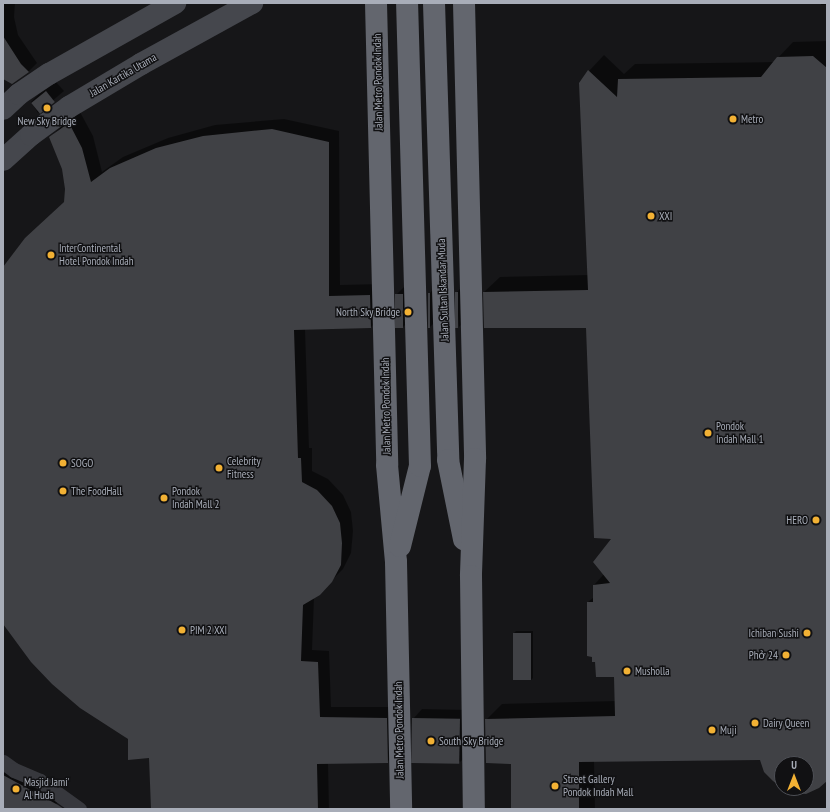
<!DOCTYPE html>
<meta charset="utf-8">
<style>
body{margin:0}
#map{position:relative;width:830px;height:812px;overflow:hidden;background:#161618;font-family:"PT Sans Narrow",sans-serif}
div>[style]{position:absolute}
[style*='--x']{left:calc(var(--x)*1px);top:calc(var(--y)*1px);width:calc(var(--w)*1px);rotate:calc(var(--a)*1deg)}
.shadow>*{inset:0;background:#0007;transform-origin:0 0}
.building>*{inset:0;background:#404145;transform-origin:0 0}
.street>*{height:15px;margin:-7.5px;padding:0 7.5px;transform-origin:7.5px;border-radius:7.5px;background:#37383d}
.secondary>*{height:22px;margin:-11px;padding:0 11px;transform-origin:11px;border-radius:11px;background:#45474d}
.highway>*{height:22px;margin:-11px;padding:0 11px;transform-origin:11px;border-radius:11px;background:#63666e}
.dots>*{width:11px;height:11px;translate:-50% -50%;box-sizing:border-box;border:2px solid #111113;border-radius:50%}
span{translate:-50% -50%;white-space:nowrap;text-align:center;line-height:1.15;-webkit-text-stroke:3px #111113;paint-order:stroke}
.street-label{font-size:11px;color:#a8adb8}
.poi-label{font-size:11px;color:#a8adb8}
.left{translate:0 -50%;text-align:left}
.right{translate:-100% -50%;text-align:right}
.frame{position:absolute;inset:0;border:4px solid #a8adb8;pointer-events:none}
.north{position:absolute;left:774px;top:756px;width:40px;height:40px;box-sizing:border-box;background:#111113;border:1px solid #4d4f55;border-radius:50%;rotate:0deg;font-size:11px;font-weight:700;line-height:16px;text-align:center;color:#a8adb8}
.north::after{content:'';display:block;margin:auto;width:14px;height:18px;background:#f2b134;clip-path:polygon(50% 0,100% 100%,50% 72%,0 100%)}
</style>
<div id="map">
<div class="shadow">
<div style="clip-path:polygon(3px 3px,15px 3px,14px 17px,18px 35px,37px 63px,28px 72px,3px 78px)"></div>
<div style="left:821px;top:3px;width:6px;height:2px"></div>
<div style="clip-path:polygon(827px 41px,827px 780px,806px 793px,784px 788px,806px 788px,806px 764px,782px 764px,782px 787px,761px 759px,594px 761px,595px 809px,512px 809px,512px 763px,486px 720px,502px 704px,616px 701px,615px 676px,588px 602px,594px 597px,594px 585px,604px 574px,613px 538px,586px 327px,484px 292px,500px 277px,588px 275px,589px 71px,604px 55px,624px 74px,635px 64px,774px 62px,793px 42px)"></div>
<div style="clip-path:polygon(56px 82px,64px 91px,38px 113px,31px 102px,40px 93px)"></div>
<div style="clip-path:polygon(80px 112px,93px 136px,102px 172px,123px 157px,168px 138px,215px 125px,284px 119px,339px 131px,340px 285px,381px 284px,382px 316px,371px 327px,305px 329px,309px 448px,312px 448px,312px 471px,328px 479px,343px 495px,351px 512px,353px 531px,351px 553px,343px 569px,314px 598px,312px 650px,329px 651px,331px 707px,397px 707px,398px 751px,387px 762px,328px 763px,329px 809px,152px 809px,150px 757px,32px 661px,9px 632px,3px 622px,3px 268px,65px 201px,66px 189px,63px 169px,51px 137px,62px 126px)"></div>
<div style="clip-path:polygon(466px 283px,468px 317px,459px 327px,456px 293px)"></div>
<div style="clip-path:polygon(438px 284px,440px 317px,430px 327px,429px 294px)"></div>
<div style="clip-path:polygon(406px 285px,413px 317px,403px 327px,396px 295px)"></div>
<div style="clip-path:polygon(516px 631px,533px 631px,533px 678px,531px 680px,514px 633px)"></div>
<div style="clip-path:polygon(422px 709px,469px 710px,470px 753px,460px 762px,413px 719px)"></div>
<div style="clip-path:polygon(3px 770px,58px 801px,53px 809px,3px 809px)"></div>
</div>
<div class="building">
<div style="clip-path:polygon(3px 36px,21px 64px,29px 72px,12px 84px,3px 79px)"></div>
<div style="clip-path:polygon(evenodd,813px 56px,827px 68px,827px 781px,819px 788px,806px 794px,793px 793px,782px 788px,773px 781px,764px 772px,760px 760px,579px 762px,579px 809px,511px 809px,511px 764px,486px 763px,485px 719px,615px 716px,614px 677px,596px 677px,595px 662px,592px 662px,592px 657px,587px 656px,587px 602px,593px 602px,593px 585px,610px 583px,593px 562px,611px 539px,594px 538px,586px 328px,484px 328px,483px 292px,588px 290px,579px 83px,588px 70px,617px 97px,618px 79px,761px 77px,777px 57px,813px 56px,782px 764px,806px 764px,806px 788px,782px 788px,782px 764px)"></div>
<div style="left:46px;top:91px;width:14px;height:19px;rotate:51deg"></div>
<div style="clip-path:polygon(69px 123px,82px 148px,91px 182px,110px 168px,156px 148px,203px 136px,272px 129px,329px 142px,329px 296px,370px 295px,371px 328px,294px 330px,298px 458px,301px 458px,302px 482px,317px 490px,332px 506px,340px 523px,342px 543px,341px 565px,332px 582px,320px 595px,303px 605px,301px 661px,318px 662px,320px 717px,387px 718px,388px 763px,317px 764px,318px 809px,151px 809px,149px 758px,128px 760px,128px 739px,80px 708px,52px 684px,31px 662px,3px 624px,3px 267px,25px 238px,64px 202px,65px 189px,62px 169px,49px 137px)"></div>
<div style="left:455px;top:292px;width:3px;height:36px"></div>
<div style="left:428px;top:293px;width:2px;height:35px"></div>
<div style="left:395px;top:294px;width:8px;height:34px"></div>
<div style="left:513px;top:633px;width:18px;height:47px"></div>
<div style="left:412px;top:718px;width:48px;height:45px;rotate:1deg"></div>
<div style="clip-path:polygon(3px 775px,58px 805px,64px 809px,3px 809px)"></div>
</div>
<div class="street">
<div style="--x:3;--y:762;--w:14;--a:36"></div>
<div style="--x:14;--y:770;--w:28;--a:23"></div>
<div style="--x:40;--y:781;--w:48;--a:35.7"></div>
</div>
<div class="secondary">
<div style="--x:3;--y:109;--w:22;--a:-43"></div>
<div style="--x:19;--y:94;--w:36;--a:-34"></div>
<div style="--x:49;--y:74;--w:145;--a:-29.4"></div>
<div style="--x:3;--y:160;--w:38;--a:-42"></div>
<div style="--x:31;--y:135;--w:47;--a:-36.4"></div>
<div style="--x:69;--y:107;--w:84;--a:-30.8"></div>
<div style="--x:141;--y:64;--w:127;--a:-28.8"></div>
</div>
<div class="highway">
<div style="--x:376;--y:3;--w:462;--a:88.6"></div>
<div style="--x:387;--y:465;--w:97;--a:84.7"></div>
<div style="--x:396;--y:562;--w:247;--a:88.8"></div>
<div style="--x:434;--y:3;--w:457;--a:88.2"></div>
<div style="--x:448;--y:460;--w:81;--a:78.6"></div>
<div style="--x:464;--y:3;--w:456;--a:88.6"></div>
<div style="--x:475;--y:459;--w:117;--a:92"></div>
<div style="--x:471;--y:576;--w:233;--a:89.3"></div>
<div style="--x:400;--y:546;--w:82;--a:-76"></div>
<div style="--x:420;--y:466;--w:463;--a:-91.6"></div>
</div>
<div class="dots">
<div style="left:47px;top:108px;background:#f2b134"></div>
<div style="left:733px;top:119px;background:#f2b134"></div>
<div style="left:651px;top:216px;background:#f2b134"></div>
<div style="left:51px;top:255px;background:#f2b134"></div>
<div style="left:408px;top:312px;background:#f2b134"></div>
<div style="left:708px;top:433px;background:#f2b134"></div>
<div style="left:63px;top:463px;background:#f2b134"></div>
<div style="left:219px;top:468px;background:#f2b134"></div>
<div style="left:63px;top:491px;background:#f2b134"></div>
<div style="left:164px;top:498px;background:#f2b134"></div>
<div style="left:816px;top:520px;background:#f2b134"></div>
<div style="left:182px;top:630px;background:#f2b134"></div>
<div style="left:807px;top:633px;background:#f2b134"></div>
<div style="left:786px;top:655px;background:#f2b134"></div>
<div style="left:627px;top:671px;background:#f2b134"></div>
<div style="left:755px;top:723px;background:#f2b134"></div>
<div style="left:712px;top:730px;background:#f2b134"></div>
<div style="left:431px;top:741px;background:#f2b134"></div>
<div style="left:555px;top:786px;background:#f2b134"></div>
<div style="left:16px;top:789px;background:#f2b134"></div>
</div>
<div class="street-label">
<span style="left:123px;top:75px;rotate:-30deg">Jalan Kartika Utama</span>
<span style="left:378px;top:82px;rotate:-91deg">Jalan Metro Pondok Indah</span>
<span style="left:443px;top:290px;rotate:-92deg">Jalan Sultan Iskandar Muda</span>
<span style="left:386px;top:406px;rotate:-91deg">Jalan Metro Pondok Indah</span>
<span style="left:399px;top:730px;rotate:-91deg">Jalan Metro Pondok Indah</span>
</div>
<div class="poi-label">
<span class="left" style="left:741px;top:119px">Metro</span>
<span style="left:47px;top:121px">New Sky Bridge</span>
<span class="left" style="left:659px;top:216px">XXI</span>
<span class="left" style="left:59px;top:255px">InterContinental<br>Hotel Pondok Indah</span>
<span class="right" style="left:400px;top:312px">North Sky Bridge</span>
<span class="left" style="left:716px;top:433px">Pondok<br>Indah Mall 1</span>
<span class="left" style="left:227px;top:468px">Celebrity<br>Fitness</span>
<span class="left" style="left:71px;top:463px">SOGO</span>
<span class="left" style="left:71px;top:491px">The FoodHall</span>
<span class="left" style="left:172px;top:498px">Pondok<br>Indah Mall 2</span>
<span class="right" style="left:808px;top:520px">HERO</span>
<span class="left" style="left:190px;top:630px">PIM 2 XXI</span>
<span class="right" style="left:799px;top:633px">Ichiban Sushi</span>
<span class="right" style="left:778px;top:655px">Phở 24</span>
<span class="left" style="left:635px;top:671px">Musholla</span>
<span class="left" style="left:763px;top:723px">Dairy Queen</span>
<span class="left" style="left:720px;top:730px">Muji</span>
<span class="left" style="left:439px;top:741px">South Sky Bridge</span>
<span class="left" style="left:563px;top:786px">Street Gallery<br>Pondok Indah Mall</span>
<span class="left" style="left:24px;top:789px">Masjid Jami'<br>Al Huda</span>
</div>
<div class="frame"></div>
<div class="north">U</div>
</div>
